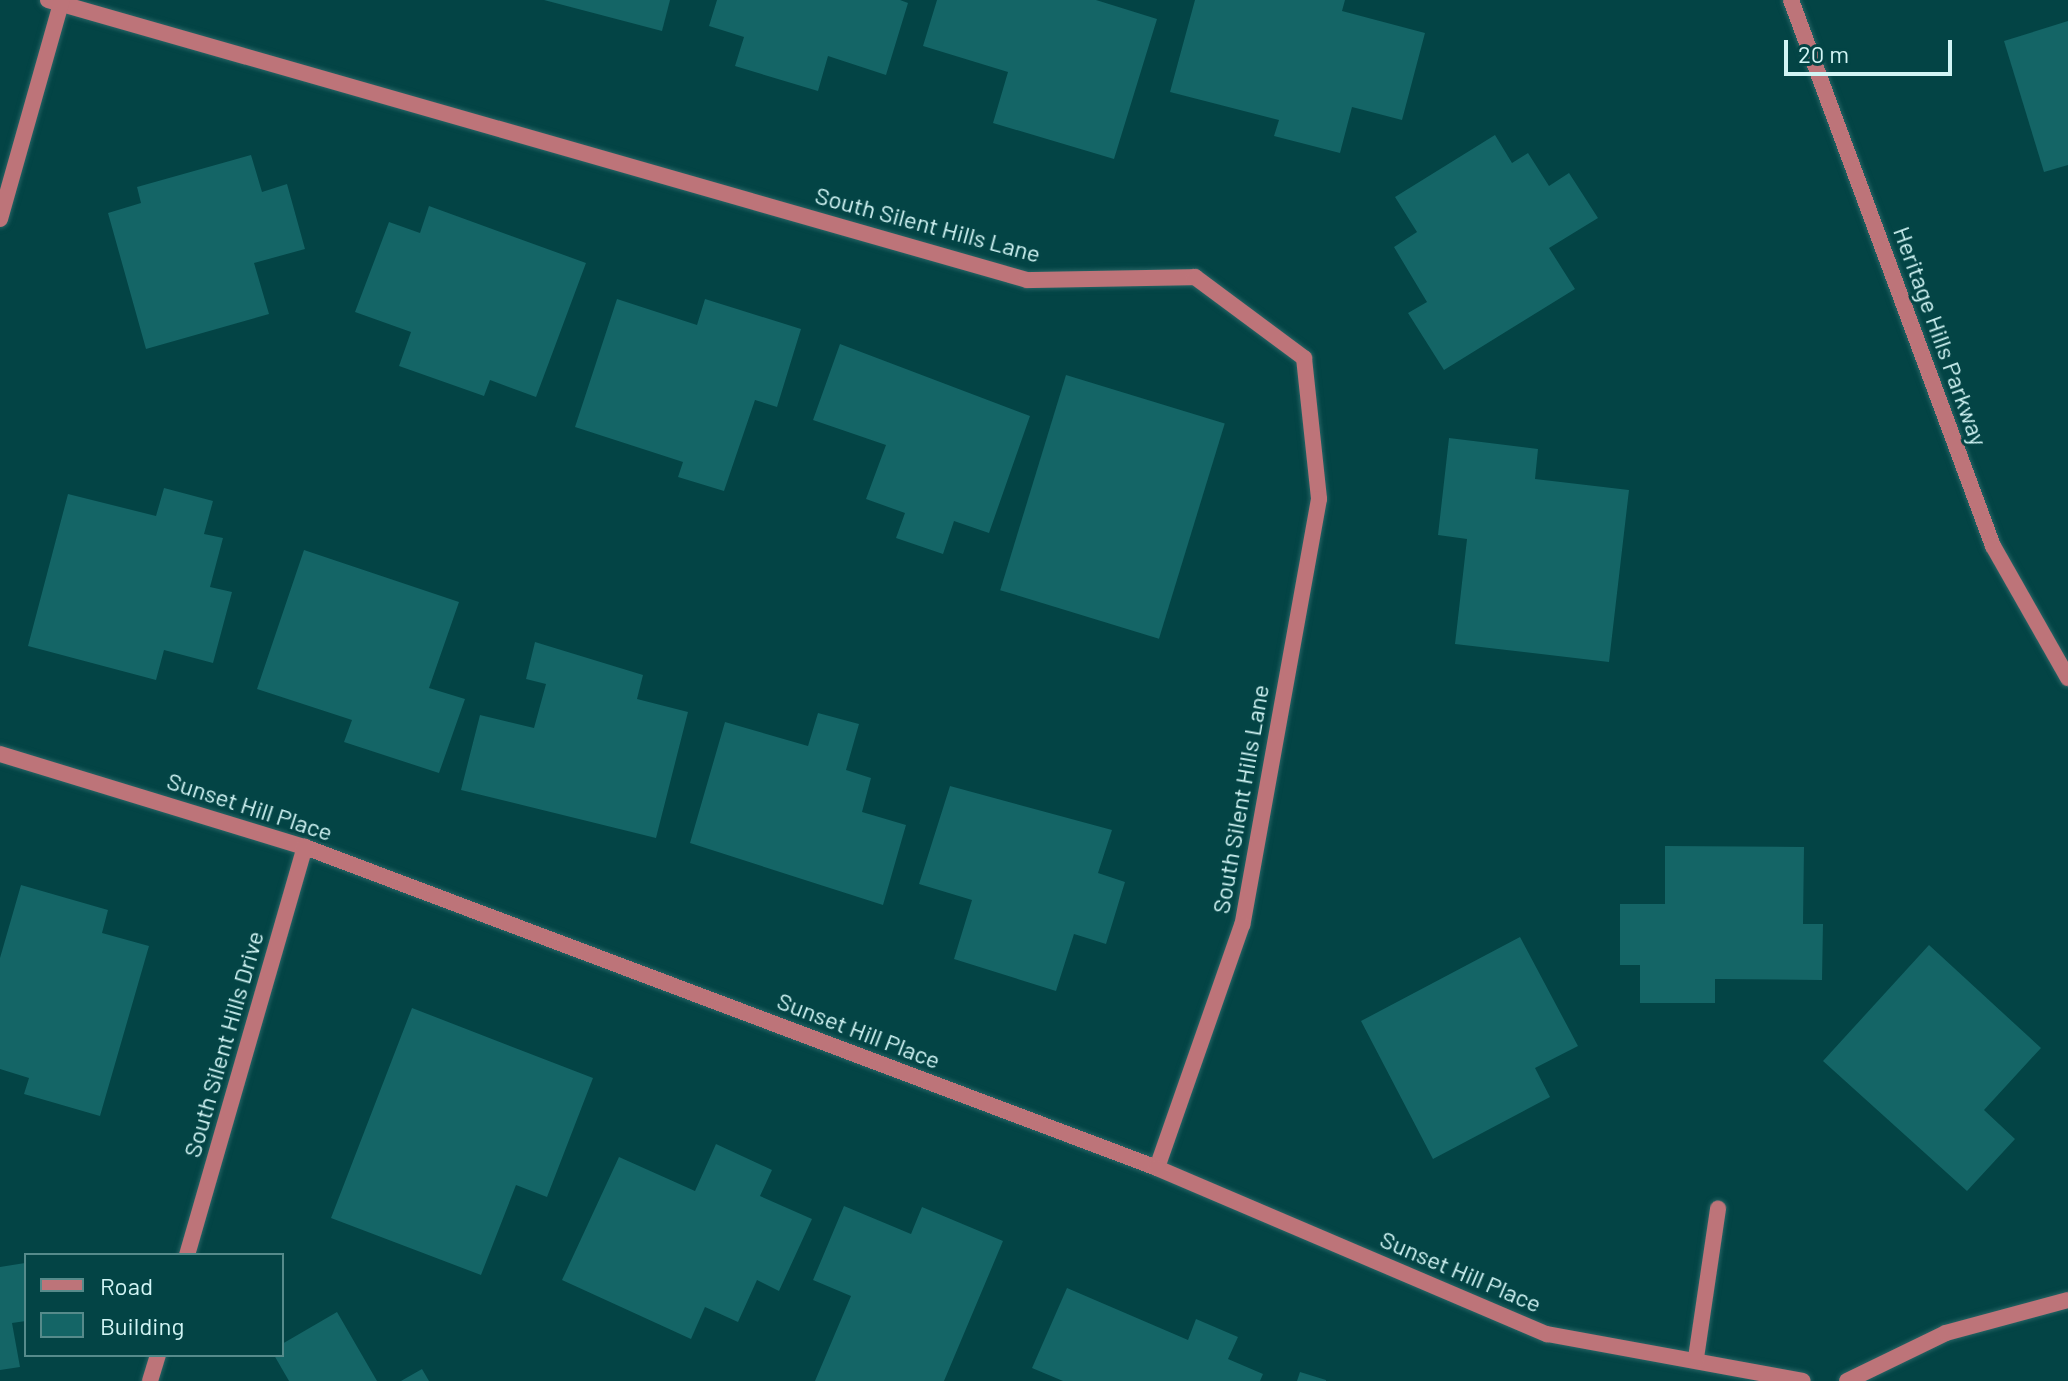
<!DOCTYPE html>
<style>
body{margin:0}
#map{position:relative;width:2068px;height:1381px;overflow:hidden;background:#034445;font-family:Barlow,sans-serif}
div>[style]{position:absolute}
[style*='--x']{left:calc(var(--x)*1px);top:calc(var(--y)*1px);width:calc(var(--w)*1px);rotate:calc(var(--a)*1deg)}
.building>*{inset:0;background:#146566;transform-origin:0 0}
.roads{filter:drop-shadow(0 0 2px #286465) drop-shadow(0 0 2px #286465)}
.minor>*{height:16px;margin:-8px;padding:0 8px;transform-origin:8px;border-radius:8px;background:#bd7479}
.tertiary>*{height:16px;margin:-8px;padding:0 8px;transform-origin:8px;border-radius:8px;background:#bd7479}
span{translate:-50% -50%;white-space:nowrap;text-align:center;line-height:1.15;-webkit-text-stroke:6px #034445;paint-order:stroke}
.street-label{font-size:24px;color:#d2f5f5}
.legend{position:absolute;left:24px;top:1253px;width:260px;height:104px;box-sizing:border-box;background:#034445;border:2px solid #568b8b;margin:0;padding:10px 14px;list-style:none;font-size:24px;color:#d2f5f5}
.legend li{display:flex;align-items:center;gap:16px;height:40px}
.legend b{width:40px;border:2px solid #568b8b}
.scale{position:absolute;left:1784px;top:40px;width:168px;height:36px;box-sizing:border-box;border:4px solid #d2f5f5;border-top:0;padding-left:10px;font-size:24px;line-height:28px;white-space:nowrap;color:#d2f5f5;-webkit-text-stroke:6px #034445;paint-order:stroke}
</style>
<div id="map">
<div class="building">
<div style="clip-path:polygon(544px 0,670px 0,662px 31px)"></div>
<div style="clip-path:polygon(717px 0,900px 0,908px 3px,886px 75px,828px 56px,818px 91px,735px 66px,744px 37px,709px 26px)"></div>
<div style="clip-path:polygon(937px 0,1096px 0,1157px 19px,1114px 159px,993px 123px,1008px 72px,923px 46px)"></div>
<div style="clip-path:polygon(1195px 0,1345px 0,1342px 11px,1425px 33px,1402px 120px,1352px 107px,1340px 153px,1274px 136px,1279px 120px,1170px 92px)"></div>
<div style="clip-path:polygon(2068px 21px,2068px 165px,2044px 172px,2004px 41px)"></div>
<div style="clip-path:polygon(1495px 135px,1512px 163px,1528px 153px,1549px 186px,1569px 173px,1598px 218px,1549px 248px,1575px 289px,1444px 370px,1408px 313px,1427px 302px,1394px 247px,1417px 232px,1395px 197px)"></div>
<div style="clip-path:polygon(251px 155px,262px 192px,287px 184px,305px 249px,254px 263px,269px 314px,146px 349px,108px 213px,141px 203px,137px 187px)"></div>
<div style="clip-path:polygon(429px 206px,586px 263px,536px 397px,490px 380px,484px 396px,399px 366px,411px 332px,355px 312px,389px 222px,420px 233px)"></div>
<div style="clip-path:polygon(617px 299px,697px 325px,705px 299px,801px 329px,777px 407px,755px 400px,724px 491px,678px 477px,683px 462px,575px 427px)"></div>
<div style="clip-path:polygon(840px 344px,1030px 416px,989px 533px,954px 521px,943px 554px,896px 538px,905px 513px,866px 499px,886px 445px,813px 420px)"></div>
<div style="left:1066px;top:375px;width:166px;height:225px;rotate:17deg"></div>
<div style="clip-path:polygon(1449px 438px,1538px 449px,1535px 479px,1629px 490px,1609px 662px,1455px 644px,1467px 539px,1438px 535px)"></div>
<div style="clip-path:polygon(164px 488px,213px 501px,204px 534px,223px 538px,210px 587px,232px 592px,213px 663px,164px 650px,156px 680px,28px 646px,68px 494px,156px 516px)"></div>
<div style="clip-path:polygon(304px 550px,459px 602px,429px 688px,465px 699px,439px 773px,344px 742px,352px 720px,257px 689px)"></div>
<div style="clip-path:polygon(535px 642px,643px 675px,637px 699px,688px 712px,656px 838px,461px 790px,480px 715px,534px 728px,546px 684px,526px 679px)"></div>
<div style="clip-path:polygon(818px 713px,859px 724px,846px 770px,871px 778px,862px 812px,906px 825px,883px 905px,690px 843px,725px 722px,808px 746px)"></div>
<div style="clip-path:polygon(950px 786px,1112px 830px,1098px 873px,1125px 882px,1106px 944px,1074px 934px,1056px 991px,954px 959px,972px 900px,919px 884px)"></div>
<div style="clip-path:polygon(1665px 846px,1804px 847px,1803px 924px,1823px 924px,1822px 980px,1715px 979px,1715px 1003px,1640px 1003px,1640px 965px,1620px 965px,1620px 904px,1665px 904px)"></div>
<div style="clip-path:polygon(21px 885px,108px 910px,102px 933px,149px 946px,100px 1116px,24px 1094px,29px 1078px,0 1069px,0 958px)"></div>
<div style="clip-path:polygon(1520px 937px,1578px 1046px,1535px 1068px,1550px 1097px,1433px 1159px,1361px 1021px)"></div>
<div style="clip-path:polygon(1929px 945px,2041px 1048px,1984px 1110px,2015px 1139px,1967px 1191px,1823px 1061px)"></div>
<div style="clip-path:polygon(412px 1008px,593px 1078px,547px 1197px,516px 1185px,481px 1275px,331px 1218px)"></div>
<div style="clip-path:polygon(716px 1144px,772px 1170px,760px 1196px,812px 1219px,779px 1291px,757px 1280px,738px 1322px,705px 1307px,691px 1339px,562px 1280px,619px 1157px,695px 1191px)"></div>
<div style="clip-path:polygon(844px 1206px,911px 1234px,922px 1207px,1003px 1241px,944px 1381px,815px 1381px,851px 1296px,813px 1280px)"></div>
<div style="clip-path:polygon(25px 1263px,26px 1321px,12px 1323px,20px 1367px,0 1370px,0 1267px)"></div>
<div style="clip-path:polygon(1067px 1288px,1188px 1340px,1196px 1319px,1238px 1337px,1228px 1359px,1263px 1374px,1260px 1381px,1063px 1381px,1032px 1368px)"></div>
<div style="clip-path:polygon(337px 1312px,377px 1381px,289px 1381px,274px 1355px,282px 1355px,282px 1344px)"></div>
<div style="clip-path:polygon(422px 1369px,429px 1381px,401px 1381px)"></div>
<div style="clip-path:polygon(1300px 1372px,1326px 1380px,1326px 1381px,1297px 1381px)"></div>
</div>
<div class="roads">
<div class="minor">
<div style="--x:48;--y:0;--w:1018;--a:15.96"></div>
<div style="--x:1027;--y:280;--w:168;--a:-1"></div>
<div style="--x:1195;--y:277;--w:136;--a:36.6"></div>
<div style="--x:1304;--y:358;--w:142;--a:83.9"></div>
<div style="--x:1319;--y:499;--w:433;--a:100.2"></div>
<div style="--x:1242;--y:925;--w:257;--a:109.3"></div>
<div style="--x:0;--y:219;--w:228;--a:-74.2"></div>
<div style="--x:0;--y:754;--w:319;--a:17"></div>
<div style="--x:305;--y:847;--w:910;--a:20.64"></div>
<div style="--x:1157;--y:1168;--w:424;--a:23.1"></div>
<div style="--x:1547;--y:1334;--w:260;--a:10.4"></div>
<div style="--x:187;--y:1255;--w:425;--a:-73.9"></div>
<div style="--x:1696;--y:1358;--w:151;--a:-81.6"></div>
<div style="--x:150;--y:1381;--w:27;--a:-73"></div>
<div style="--x:1847;--y:1381;--w:110;--a:-25.9"></div>
<div style="--x:1946;--y:1333;--w:126;--a:-15.1"></div>
</div>
<div class="tertiary">
<div style="--x:1791;--y:0;--w:582;--a:69.7"></div>
<div style="--x:1993;--y:546;--w:152;--a:60.4"></div>
</div>
</div>
<div class="street-label">
<span style="left:928px;top:224px;rotate:15deg">South Silent Hills Lane</span>
<span style="left:1941px;top:336px;rotate:70deg">Heritage Hills Parkway</span>
<span style="left:1240px;top:799px;rotate:-80deg">South Silent Hills Lane</span>
<span style="left:250px;top:806px;rotate:18deg">Sunset Hill Place</span>
<span style="left:859px;top:1030px;rotate:21deg">Sunset Hill Place</span>
<span style="left:223px;top:1044px;rotate:-74deg">South Silent Hills Drive</span>
<span style="left:1461px;top:1271px;rotate:23deg">Sunset Hill Place</span>
</div>
<ul class="legend">
<li><b style="height:10px;background:#bd7479"></b>Road</li>
<li><b style="height:22px;background:#146566"></b>Building</li>
</ul>
<div class="scale">20 m</div>
</div>
